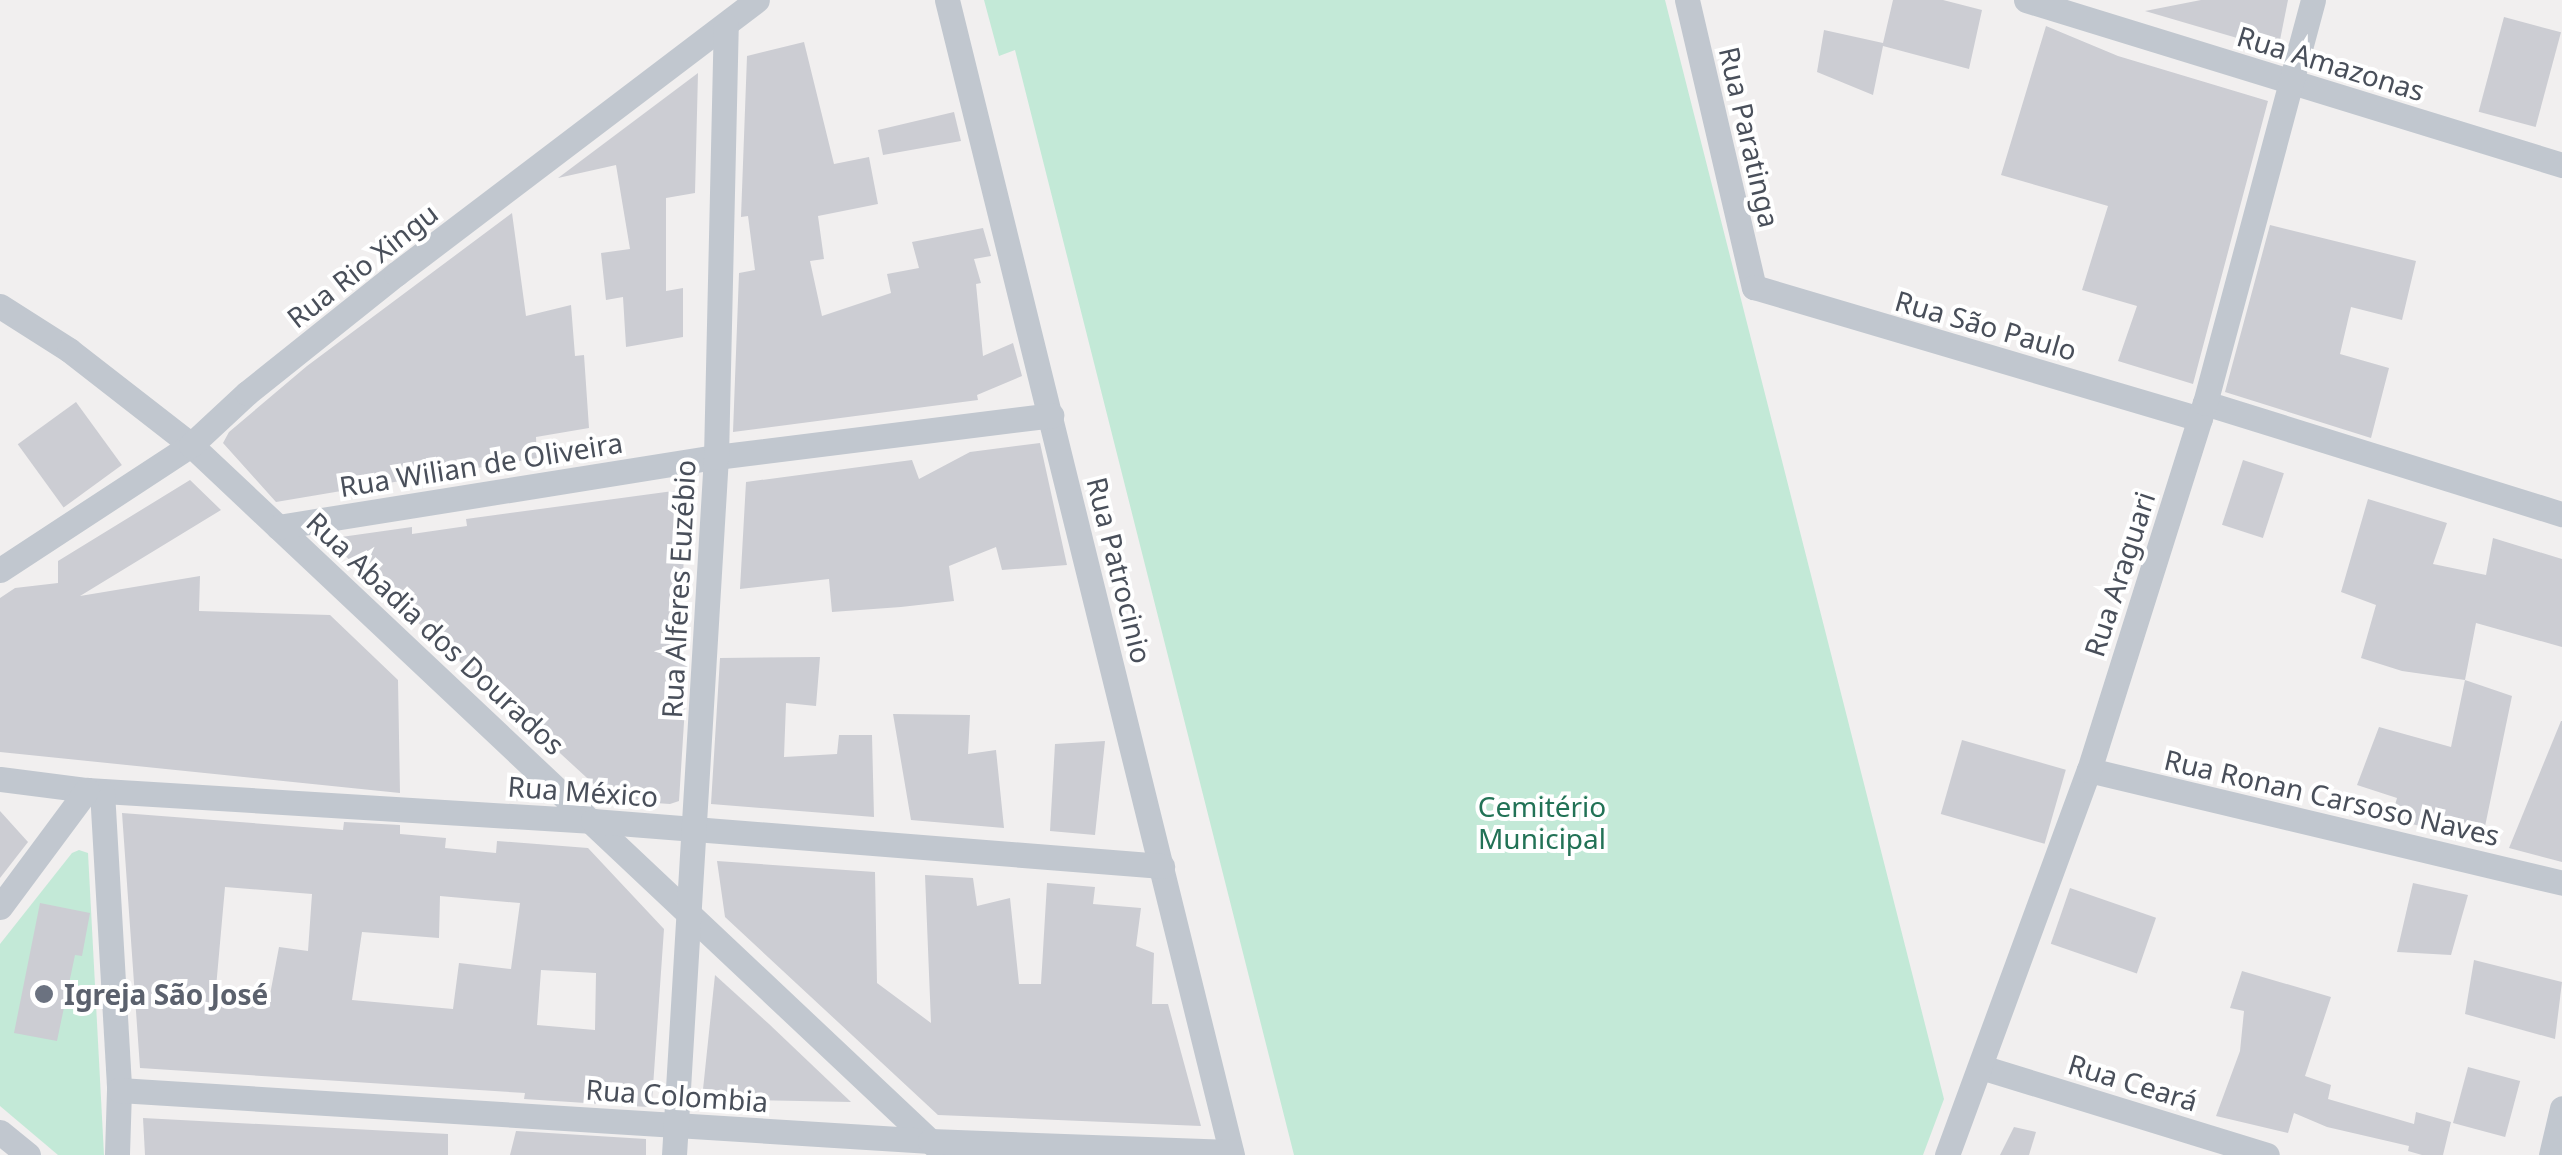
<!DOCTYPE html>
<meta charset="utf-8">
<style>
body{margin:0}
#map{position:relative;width:2562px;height:1155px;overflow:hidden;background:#f1efef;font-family:"Noto Sans",sans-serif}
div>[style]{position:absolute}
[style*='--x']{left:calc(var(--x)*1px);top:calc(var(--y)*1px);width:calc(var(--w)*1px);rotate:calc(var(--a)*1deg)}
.green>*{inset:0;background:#c3e9d7}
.building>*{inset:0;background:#cccdd3;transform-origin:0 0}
.minor>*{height:25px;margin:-12.5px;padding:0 12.5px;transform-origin:12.5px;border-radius:12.5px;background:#c1c7cf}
.dots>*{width:28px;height:28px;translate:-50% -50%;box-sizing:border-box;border:5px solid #fff;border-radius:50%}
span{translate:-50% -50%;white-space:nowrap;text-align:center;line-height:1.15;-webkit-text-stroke:8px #fff;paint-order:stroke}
.street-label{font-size:28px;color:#494f5a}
.park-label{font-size:28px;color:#227256}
.worship-label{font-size:28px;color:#5b616d;font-weight:700}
.left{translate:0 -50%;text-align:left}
</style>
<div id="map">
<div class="green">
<div style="clip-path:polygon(984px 0,1665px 0,1944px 1099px,1923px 1155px,1294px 1155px,1015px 50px,999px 56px)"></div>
<div style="clip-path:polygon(79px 850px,88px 853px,104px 1155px,58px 1155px,0 1106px,0 944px,72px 853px)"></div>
</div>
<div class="building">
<div style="clip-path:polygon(1893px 0,1943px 0,1982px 10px,1969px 69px,1883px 46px,1873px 95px,1817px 72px,1824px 30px,1883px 43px)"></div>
<div style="clip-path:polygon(2201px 0,2288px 0,2278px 50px,2145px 11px)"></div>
<div style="left:2504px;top:17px;width:59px;height:98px;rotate:15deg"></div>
<div style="clip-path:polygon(2046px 26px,2118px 56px,2268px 101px,2193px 384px,2118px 361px,2137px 306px,2082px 290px,2108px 206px,2001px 175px)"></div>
<div style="clip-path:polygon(804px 42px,834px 164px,869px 157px,878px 204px,818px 216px,824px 259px,810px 261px,822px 316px,891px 293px,887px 274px,919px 268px,912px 242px,983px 228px,991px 256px,974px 259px,981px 283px,976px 284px,983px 356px,1013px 343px,1022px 376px,977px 395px,978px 400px,733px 432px,739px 273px,755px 270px,748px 216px,741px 217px,747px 56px)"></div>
<div style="clip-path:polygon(698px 73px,695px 193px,666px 198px,666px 291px,683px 288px,683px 337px,626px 347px,623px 297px,606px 300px,601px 253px,630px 249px,616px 165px,558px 178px)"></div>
<div style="clip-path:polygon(954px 112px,961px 141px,883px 155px,878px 130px)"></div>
<div style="clip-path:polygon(512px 213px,526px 316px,571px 305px,575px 356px,584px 355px,589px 428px,536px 437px,537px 458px,276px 502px,223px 443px,229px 432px,307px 366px)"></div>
<div style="clip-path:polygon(2270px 225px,2416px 261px,2402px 320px,2351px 307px,2340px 354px,2389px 368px,2371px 438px,2225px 392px)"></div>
<div style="left:76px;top:402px;width:78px;height:72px;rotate:54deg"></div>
<div style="clip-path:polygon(1040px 443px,1067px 565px,1002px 570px,996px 547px,949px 566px,954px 601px,901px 607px,832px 612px,829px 579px,740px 589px,746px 482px,912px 460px,919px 479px,970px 452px)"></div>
<div style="left:2243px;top:460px;width:43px;height:68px;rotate:18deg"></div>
<div style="clip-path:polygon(190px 480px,221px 510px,80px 596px,200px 576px,199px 611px,330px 615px,398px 680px,400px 793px,0 752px,0 598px,15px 588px,58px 583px,58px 561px)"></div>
<div style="clip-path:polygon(688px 489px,678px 659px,688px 659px,679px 801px,670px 804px,611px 800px,327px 539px,412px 527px,412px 534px,467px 526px,466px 519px)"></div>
<div style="clip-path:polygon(2368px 499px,2447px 523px,2433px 564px,2486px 575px,2493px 538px,2562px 559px,2562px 647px,2476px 623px,2465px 680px,2402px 671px,2361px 658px,2376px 605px,2341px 592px)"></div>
<div style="clip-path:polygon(820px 657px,816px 706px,786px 703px,784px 757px,837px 754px,839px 735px,872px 735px,874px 817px,711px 804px,720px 658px)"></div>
<div style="clip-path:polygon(2465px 680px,2512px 696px,2482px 841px,2391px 819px,2397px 798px,2357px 785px,2379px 727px,2451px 747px)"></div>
<div style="clip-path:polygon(893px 714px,970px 715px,968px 754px,996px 750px,1004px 828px,911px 820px)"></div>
<div style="clip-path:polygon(2561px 721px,2562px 721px,2562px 862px,2509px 848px)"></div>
<div style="left:1962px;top:740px;width:108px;height:77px;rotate:16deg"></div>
<div style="clip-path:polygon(1105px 741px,1095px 835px,1050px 831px,1055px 744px)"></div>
<div style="clip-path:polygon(0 811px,28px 842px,0 878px)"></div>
<div style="clip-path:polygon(evenodd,122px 813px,343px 830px,344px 822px,400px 825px,400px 834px,446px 838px,445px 848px,496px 853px,497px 841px,588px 848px,664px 929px,652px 1101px,648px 1107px,524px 1099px,525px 1093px,140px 1068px,122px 813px,225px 887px,312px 894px,308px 951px,279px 947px,269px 1000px,215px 999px,225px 887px,122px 813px,440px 896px,520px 903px,511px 969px,459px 963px,453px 1009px,352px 1000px,362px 932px,439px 938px,440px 896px,122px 813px,541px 970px,596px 973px,595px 1030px,537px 1025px,541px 970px)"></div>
<div style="clip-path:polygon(717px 861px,875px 872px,877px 983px,931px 1023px,925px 875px,973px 878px,977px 906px,1010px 898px,1019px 984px,1041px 984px,1047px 883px,1095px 887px,1093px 904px,1141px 908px,1136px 946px,1154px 953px,1152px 1004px,1168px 1004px,1201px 1126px,938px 1115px,725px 917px)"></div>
<div style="clip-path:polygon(2413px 883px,2468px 895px,2451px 955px,2397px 952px)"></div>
<div style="left:2070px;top:888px;width:91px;height:59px;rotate:19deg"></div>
<div style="clip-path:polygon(40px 903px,90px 913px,82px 956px,75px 955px,57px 1041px,14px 1033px)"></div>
<div style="clip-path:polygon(2474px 960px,2562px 982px,2555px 1039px,2465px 1014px)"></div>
<div style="clip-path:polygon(2242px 971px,2331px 997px,2305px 1076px,2331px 1085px,2328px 1099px,2414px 1124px,2416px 1112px,2451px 1122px,2443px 1155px,2422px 1155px,2408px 1151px,2409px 1146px,2327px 1127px,2294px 1113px,2288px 1133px,2216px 1116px,2240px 1051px,2244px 1011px,2230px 1008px)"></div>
<div style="clip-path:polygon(715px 975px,769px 1024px,851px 1102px,702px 1099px)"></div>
<div style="left:2468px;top:1067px;width:54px;height:58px;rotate:15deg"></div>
<div style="clip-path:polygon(143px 1118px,448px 1134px,448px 1155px,145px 1155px)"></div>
<div style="clip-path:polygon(2014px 1127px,2036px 1132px,2029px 1155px,2000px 1155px)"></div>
<div style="clip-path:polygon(516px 1131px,646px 1139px,646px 1155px,510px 1155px)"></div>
</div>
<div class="minor">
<div style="--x:947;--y:0;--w:1190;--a:76.14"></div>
<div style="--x:1687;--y:0;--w:295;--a:76.9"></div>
<div style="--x:1754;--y:287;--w:465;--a:16.5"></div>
<div style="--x:2026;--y:0;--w:561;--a:17.11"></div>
<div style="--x:0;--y:306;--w:82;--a:32.5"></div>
<div style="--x:69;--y:350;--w:155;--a:37.9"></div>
<div style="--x:191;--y:445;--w:1036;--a:43.28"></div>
<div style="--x:2205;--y:403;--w:374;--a:17.3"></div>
<div style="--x:278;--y:527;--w:444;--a:-9.1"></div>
<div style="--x:716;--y:457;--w:338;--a:-7.1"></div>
<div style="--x:0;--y:570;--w:228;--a:-33.2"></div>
<div style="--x:191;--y:445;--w:76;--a:-42.9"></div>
<div style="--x:247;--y:393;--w:191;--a:-38.6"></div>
<div style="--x:396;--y:274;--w:453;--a:-37.2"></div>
<div style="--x:2089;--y:770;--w:486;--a:13.4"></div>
<div style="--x:0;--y:779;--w:88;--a:7.2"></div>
<div style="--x:87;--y:790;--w:507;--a:3.51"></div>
<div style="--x:593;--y:821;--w:571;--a:4.52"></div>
<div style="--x:102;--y:791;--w:299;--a:86.7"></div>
<div style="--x:119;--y:1090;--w:65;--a:91.8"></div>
<div style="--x:0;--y:907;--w:146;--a:-53.4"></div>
<div style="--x:1981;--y:1067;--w:299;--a:17.1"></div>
<div style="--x:119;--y:1090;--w:813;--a:3.6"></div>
<div style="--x:930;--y:1141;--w:301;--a:2.1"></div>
<div style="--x:0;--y:1132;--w:36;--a:39"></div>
<div style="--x:674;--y:1155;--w:699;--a:-86.56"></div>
<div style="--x:716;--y:457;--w:432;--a:-88.7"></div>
<div style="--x:1947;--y:1155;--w:410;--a:-69.8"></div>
<div style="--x:2089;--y:770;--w:385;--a:-72.5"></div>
<div style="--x:2205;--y:403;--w:417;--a:-75"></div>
<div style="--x:2551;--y:1155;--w:48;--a:-76.8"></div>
</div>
<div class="dots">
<div style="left:44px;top:994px;background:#6b7280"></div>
</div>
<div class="street-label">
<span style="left:2331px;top:63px;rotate:17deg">Rua Amazonas</span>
<span style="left:1750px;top:137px;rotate:77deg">Rua Paratinga</span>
<span style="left:362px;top:265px;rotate:-38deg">Rua Rio Xingu</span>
<span style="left:1986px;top:325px;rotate:16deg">Rua São Paulo</span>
<span style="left:481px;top:464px;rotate:-9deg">Rua Wilian de Oliveira</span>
<span style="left:1120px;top:570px;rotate:76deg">Rua Patrocinio</span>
<span style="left:2119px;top:574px;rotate:-72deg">Rua Araguari</span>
<span style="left:678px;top:589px;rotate:-87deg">Rua Alferes Euzébio</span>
<span style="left:436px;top:633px;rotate:43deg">Rua Abadia dos Dourados</span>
<span style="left:583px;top:791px;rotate:4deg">Rua México</span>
<span style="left:2332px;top:797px;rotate:13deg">Rua Ronan Carsoso Naves</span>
<span style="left:2133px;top:1082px;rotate:17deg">Rua Ceará</span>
<span style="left:677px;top:1095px;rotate:4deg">Rua Colombia</span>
</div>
<div class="park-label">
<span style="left:1542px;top:822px">Cemitério<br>Municipal</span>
</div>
<div class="worship-label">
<span class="left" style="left:64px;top:994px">Igreja São José</span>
</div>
</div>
